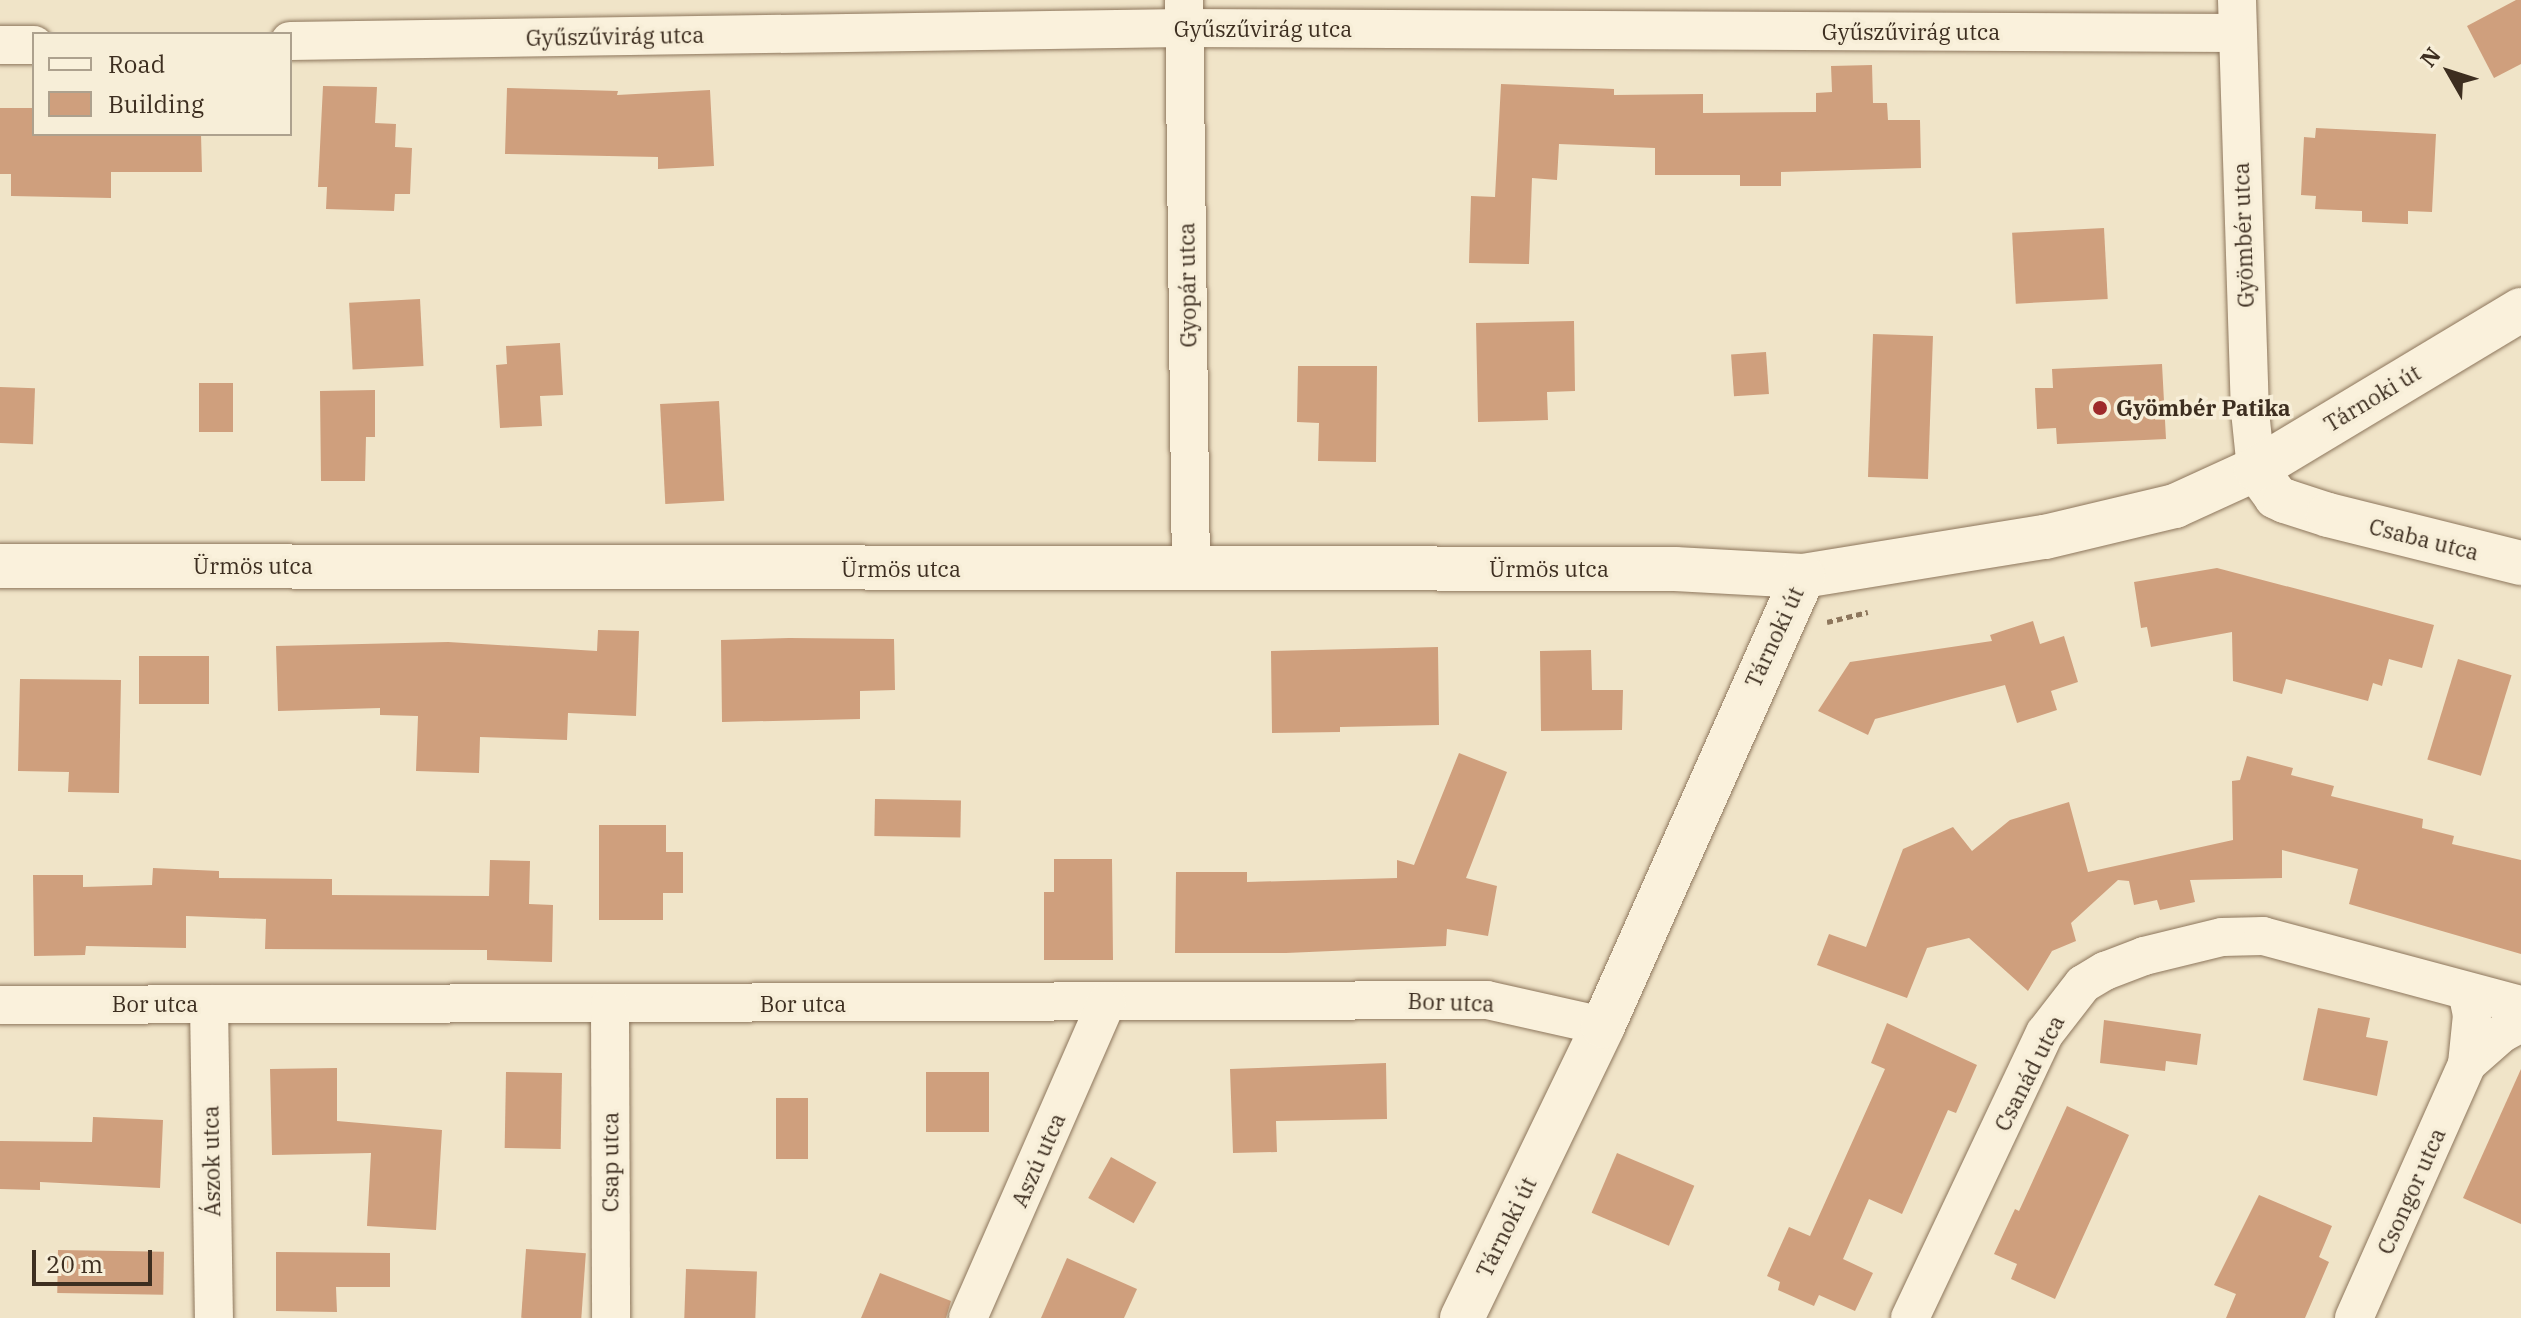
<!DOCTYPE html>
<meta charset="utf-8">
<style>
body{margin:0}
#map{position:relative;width:2521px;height:1318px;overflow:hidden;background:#f0e4c8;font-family:"IBM Plex Serif",serif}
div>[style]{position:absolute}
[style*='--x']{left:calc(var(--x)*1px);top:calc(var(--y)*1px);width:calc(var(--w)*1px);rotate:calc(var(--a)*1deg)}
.building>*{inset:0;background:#cf9f7d;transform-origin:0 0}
.path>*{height:5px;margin-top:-2.5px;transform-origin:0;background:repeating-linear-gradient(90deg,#8d765c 0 6px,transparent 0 10px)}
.roads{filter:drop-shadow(0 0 2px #8d765c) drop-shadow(0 0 2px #8d765c)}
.minor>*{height:38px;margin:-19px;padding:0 19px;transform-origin:19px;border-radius:19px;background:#faf1dc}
.tertiary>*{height:44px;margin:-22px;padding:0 22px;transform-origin:22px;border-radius:22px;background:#faf1dc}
.dots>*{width:22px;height:22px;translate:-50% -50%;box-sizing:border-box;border:4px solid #f7eed8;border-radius:50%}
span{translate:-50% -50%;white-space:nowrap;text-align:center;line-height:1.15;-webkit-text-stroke:7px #f7eed8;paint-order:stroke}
.street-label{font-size:22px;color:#3d2e20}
.poi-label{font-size:22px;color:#3d2e20;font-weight:700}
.left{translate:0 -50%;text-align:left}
.legend{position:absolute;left:32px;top:32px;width:260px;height:104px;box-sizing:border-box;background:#f7eed8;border:2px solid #ada18e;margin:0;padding:10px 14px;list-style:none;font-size:24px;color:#3d2e20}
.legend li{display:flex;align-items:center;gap:16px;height:40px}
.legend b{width:40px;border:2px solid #ada18e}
.north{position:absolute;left:2409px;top:32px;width:80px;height:80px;-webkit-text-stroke:6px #f7eed8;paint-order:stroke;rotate:309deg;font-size:22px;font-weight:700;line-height:32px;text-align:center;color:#3d2e20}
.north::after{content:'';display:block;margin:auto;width:28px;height:36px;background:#3d2e20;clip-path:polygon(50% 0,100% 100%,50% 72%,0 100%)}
.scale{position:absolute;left:32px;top:1250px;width:120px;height:36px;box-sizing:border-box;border:4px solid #3d2e20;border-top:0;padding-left:10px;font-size:24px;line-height:28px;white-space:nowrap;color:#3d2e20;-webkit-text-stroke:6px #f7eed8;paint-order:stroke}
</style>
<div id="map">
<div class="building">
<div style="clip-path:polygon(2516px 0,2521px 0,2521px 64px,2494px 78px,2467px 26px)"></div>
<div style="clip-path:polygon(1872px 65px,1873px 103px,1887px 103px,1888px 120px,1920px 120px,1921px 168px,1781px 172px,1781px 186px,1740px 186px,1740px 175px,1655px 175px,1655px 148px,1559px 144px,1557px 180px,1532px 178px,1529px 264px,1469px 263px,1471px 196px,1495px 197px,1501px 84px,1614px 89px,1614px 95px,1703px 94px,1703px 113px,1816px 112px,1816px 93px,1832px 92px,1831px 66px)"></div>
<div style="clip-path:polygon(323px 86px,377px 87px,375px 123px,396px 124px,395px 147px,412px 148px,410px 194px,395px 194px,394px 211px,326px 209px,327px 187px,318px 187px)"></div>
<div style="clip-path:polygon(507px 88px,618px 91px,617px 95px,710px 90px,714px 166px,658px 169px,658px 157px,505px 154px)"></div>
<div style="clip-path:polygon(0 108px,34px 108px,34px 134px,201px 134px,202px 172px,111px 172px,111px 198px,11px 196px,11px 174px,0 174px)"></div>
<div style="clip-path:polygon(2316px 128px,2436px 134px,2432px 212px,2408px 211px,2408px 224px,2362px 222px,2362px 211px,2315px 209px,2316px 196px,2301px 195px,2304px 137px,2315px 138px)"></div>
<div style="left:2104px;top:228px;width:71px;height:92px;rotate:87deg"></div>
<div style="left:420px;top:299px;width:67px;height:71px;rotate:87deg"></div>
<div style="clip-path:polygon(1574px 321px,1575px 391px,1547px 392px,1548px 420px,1478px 422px,1476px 323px)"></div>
<div style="left:1873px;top:334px;width:60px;height:143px;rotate:2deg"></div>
<div style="clip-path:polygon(560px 343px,563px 395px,540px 396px,542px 426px,500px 428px,496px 365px,507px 364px,506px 346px)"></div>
<div style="left:1766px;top:352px;width:42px;height:35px;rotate:86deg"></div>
<div style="clip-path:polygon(2162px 364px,2166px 439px,2057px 444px,2056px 428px,2037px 429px,2035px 388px,2053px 388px,2052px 369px)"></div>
<div style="clip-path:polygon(1298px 366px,1377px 366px,1376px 462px,1318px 461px,1319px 423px,1297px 422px)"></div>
<div style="left:199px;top:383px;width:34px;height:49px"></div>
<div style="left:0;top:387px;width:35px;height:56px;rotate:2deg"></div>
<div style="clip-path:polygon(375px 390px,375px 437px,366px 437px,365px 481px,321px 481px,320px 391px)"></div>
<div style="left:719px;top:401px;width:100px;height:59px;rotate:87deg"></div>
<div style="clip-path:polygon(2217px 568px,2434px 625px,2422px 668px,2389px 659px,2382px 686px,2373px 683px,2368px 701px,2286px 679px,2282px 694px,2233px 681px,2232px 632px,2151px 647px,2147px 627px,2141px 628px,2134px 582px)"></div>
<div style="clip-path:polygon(2033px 621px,2040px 644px,2064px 636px,2078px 682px,2051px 691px,2057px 710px,2017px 723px,2005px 685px,1875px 719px,1868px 735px,1818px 711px,1850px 662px,1992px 641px,1990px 635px)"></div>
<div style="clip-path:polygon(598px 630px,639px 631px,636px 716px,568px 713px,567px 740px,480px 737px,479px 773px,416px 771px,418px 716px,380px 715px,380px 708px,278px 711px,276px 646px,448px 642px,597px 651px)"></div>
<div style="clip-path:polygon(789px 638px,894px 639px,895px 690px,860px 691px,860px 719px,722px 722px,721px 640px)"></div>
<div style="clip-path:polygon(1438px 647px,1439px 725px,1340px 727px,1340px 732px,1272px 733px,1271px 651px)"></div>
<div style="clip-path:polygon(1591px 650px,1592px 690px,1623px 690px,1622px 730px,1541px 731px,1540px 651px)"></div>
<div style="left:139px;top:656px;width:70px;height:48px"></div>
<div style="left:2458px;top:659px;width:56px;height:105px;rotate:17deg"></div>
<div style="clip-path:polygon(20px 679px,121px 680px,119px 793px,68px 792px,69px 772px,18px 771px)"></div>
<div style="clip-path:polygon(1459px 753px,1507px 772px,1466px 878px,1497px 886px,1488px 936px,1447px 929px,1446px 946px,1286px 953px,1175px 953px,1176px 872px,1247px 872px,1247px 882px,1397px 878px,1397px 860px,1414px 865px)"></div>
<div style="clip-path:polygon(2247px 756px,2293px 768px,2291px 775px,2334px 786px,2331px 796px,2423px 819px,2422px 828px,2454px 836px,2452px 844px,2521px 860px,2521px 954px,2349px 904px,2358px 869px,2282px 850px,2282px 878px,2190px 880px,2195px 902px,2160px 910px,2157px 900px,2134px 905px,2129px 881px,2118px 880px,2071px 923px,2076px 941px,2052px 951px,2028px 991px,1969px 938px,1927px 948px,1907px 998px,1817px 965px,1829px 934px,1866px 947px,1903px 849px,1953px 827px,1972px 851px,2010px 820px,2069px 802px,2088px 872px,2233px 840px,2232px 781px,2240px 780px)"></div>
<div style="left:875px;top:799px;width:86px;height:37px;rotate:1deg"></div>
<div style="clip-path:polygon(599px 825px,666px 825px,666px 852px,683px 852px,683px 893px,663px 893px,663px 920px,599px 920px)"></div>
<div style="clip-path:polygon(1054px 859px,1112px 859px,1113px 960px,1044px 960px,1044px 892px,1054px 892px)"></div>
<div style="clip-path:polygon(490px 860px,530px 861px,529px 904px,553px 905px,552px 962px,487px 960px,487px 950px,265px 949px,266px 919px,186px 916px,186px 948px,86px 946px,85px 955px,34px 956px,33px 875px,83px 875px,83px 887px,152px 885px,153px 868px,219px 871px,219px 878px,332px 879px,332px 895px,489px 896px)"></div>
<div style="clip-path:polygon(2318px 1008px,2370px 1018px,2366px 1037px,2388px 1041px,2377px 1096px,2303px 1080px)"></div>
<div style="clip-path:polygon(2104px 1020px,2201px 1034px,2197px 1065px,2166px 1061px,2165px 1071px,2100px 1063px)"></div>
<div style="clip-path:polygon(1887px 1023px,1977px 1065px,1956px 1113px,1948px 1110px,1902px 1214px,1869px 1199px,1843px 1259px,1873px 1273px,1855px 1311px,1819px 1295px,1814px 1306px,1778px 1290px,1780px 1282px,1767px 1276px,1789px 1227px,1810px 1236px,1885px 1069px,1871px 1063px)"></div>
<div style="clip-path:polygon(1386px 1063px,1387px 1119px,1276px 1121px,1277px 1152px,1233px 1153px,1230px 1069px)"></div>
<div style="clip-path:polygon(337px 1068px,337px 1121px,442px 1130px,436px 1230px,367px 1226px,371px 1153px,272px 1155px,270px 1069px)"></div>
<div style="clip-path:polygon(2521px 1069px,2521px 1224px,2463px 1198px)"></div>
<div style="left:506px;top:1072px;width:56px;height:76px;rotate:1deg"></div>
<div style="left:926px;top:1072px;width:63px;height:60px"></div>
<div style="left:776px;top:1098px;width:32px;height:61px"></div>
<div style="clip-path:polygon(2067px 1106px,2129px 1135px,2055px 1299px,2011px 1279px,2017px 1264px,1994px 1254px,2015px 1209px,2019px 1211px)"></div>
<div style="clip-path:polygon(93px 1117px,163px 1120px,160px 1188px,40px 1182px,40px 1190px,0 1189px,0 1141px,92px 1142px)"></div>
<div style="left:1617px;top:1153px;width:84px;height:65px;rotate:23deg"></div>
<div style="left:1111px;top:1157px;width:52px;height:47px;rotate:29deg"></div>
<div style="clip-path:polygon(2259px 1195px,2332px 1226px,2319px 1257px,2329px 1262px,2305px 1318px,2226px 1318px,2236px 1294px,2214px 1285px)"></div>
<div style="left:526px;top:1249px;width:60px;height:69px;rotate:4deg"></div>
<div style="left:58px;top:1250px;width:106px;height:43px;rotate:1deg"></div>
<div style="clip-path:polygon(276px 1252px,390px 1253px,390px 1287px,336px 1287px,337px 1312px,276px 1311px)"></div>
<div style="clip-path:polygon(1067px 1258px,1137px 1289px,1124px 1318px,1041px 1318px)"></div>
<div style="left:686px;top:1269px;width:71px;height:49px;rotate:2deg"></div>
<div style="clip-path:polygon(880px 1273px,951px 1301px,946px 1318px,861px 1318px)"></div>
</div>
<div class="path">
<div style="--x:1827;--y:622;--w:42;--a:-13.7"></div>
</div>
<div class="roads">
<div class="minor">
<div style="--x:1184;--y:0;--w:570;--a:89.3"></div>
<div style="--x:2237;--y:0;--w:411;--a:88.2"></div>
<div style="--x:2250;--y:411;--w:58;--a:84.1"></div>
<div style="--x:290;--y:41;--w:894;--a:-0.83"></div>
<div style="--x:1184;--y:28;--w:1052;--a:0.27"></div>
<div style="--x:0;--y:45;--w:34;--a:0"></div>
<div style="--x:209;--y:1004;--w:314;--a:89.1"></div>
<div style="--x:0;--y:1005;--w:1487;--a:-0.19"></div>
<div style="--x:1487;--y:1000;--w:119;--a:12.6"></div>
<div style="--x:610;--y:1005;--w:313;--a:89.8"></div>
<div style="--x:2467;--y:1064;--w:45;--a:-41.4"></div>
<div style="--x:2501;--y:1034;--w:23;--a:-29"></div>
<div style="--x:968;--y:1318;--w:345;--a:-66.3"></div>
<div style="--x:1910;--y:1318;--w:315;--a:-64.7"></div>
<div style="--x:2045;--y:1033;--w:62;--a:-52.2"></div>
<div style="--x:2083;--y:984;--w:26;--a:-31"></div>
<div style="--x:2105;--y:971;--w:42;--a:-21"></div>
<div style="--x:2144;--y:956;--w:80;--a:-13.7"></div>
<div style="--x:2222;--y:937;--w:41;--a:-1.4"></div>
<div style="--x:2263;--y:936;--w:267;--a:15"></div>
<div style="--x:2354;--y:1318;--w:278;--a:-66"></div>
<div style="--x:2467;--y:1064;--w:49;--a:-84.2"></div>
<div style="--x:2472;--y:1015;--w:24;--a:-102"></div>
</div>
<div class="tertiary">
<div style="--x:2256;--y:469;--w:34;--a:54"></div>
<div style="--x:2276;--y:497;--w:10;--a:24"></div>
<div style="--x:2285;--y:501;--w:45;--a:18"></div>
<div style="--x:2328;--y:515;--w:199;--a:14"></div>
<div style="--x:0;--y:566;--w:1675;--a:0.1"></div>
<div style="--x:1675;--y:569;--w:128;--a:3.1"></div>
<div style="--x:1803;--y:576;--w:245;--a:-9.2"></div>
<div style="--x:2045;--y:537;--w:134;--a:-13.4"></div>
<div style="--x:2175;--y:506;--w:89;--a:-24.6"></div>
<div style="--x:2256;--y:469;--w:309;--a:-31"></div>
<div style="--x:1462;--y:1318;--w:324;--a:-64.2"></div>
<div style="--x:1603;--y:1026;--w:492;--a:-66"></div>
</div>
</div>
<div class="dots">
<div style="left:2100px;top:408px;background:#9e2a2b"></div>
</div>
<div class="street-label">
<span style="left:1263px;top:29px">Gyűszűvirág utca</span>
<span style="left:1911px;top:32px">Gyűszűvirág utca</span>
<span style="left:615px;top:36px;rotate:-1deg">Gyűszűvirág utca</span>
<span style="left:2243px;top:235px;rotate:-92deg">Gyömbér utca</span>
<span style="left:1187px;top:285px;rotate:-91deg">Gyopár utca</span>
<span style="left:2372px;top:398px;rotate:-31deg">Tárnoki út</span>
<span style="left:2424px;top:539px;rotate:14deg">Csaba utca</span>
<span style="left:253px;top:566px">Ürmös utca</span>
<span style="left:901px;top:569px">Ürmös utca</span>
<span style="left:1549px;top:569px">Ürmös utca</span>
<span style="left:1774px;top:637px;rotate:-65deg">Tárnoki út</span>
<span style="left:1451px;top:1002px;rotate:2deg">Bor utca</span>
<span style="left:155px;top:1004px">Bor utca</span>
<span style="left:803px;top:1004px">Bor utca</span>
<span style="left:2029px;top:1073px;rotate:-63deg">Csanád utca</span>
<span style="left:1038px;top:1160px;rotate:-66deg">Aszú utca</span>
<span style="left:211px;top:1161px;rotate:-91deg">Ászok utca</span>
<span style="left:610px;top:1162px;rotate:-90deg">Csap utca</span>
<span style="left:2411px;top:1191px;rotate:-66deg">Csongor utca</span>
<span style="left:1506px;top:1227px;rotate:-64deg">Tárnoki út</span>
</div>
<div class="poi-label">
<span class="left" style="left:2116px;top:408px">Gyömbér Patika</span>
</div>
<ul class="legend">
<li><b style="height:10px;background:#faf1dc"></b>Road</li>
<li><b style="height:22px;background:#cf9f7d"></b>Building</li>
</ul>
<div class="north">N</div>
<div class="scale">20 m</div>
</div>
